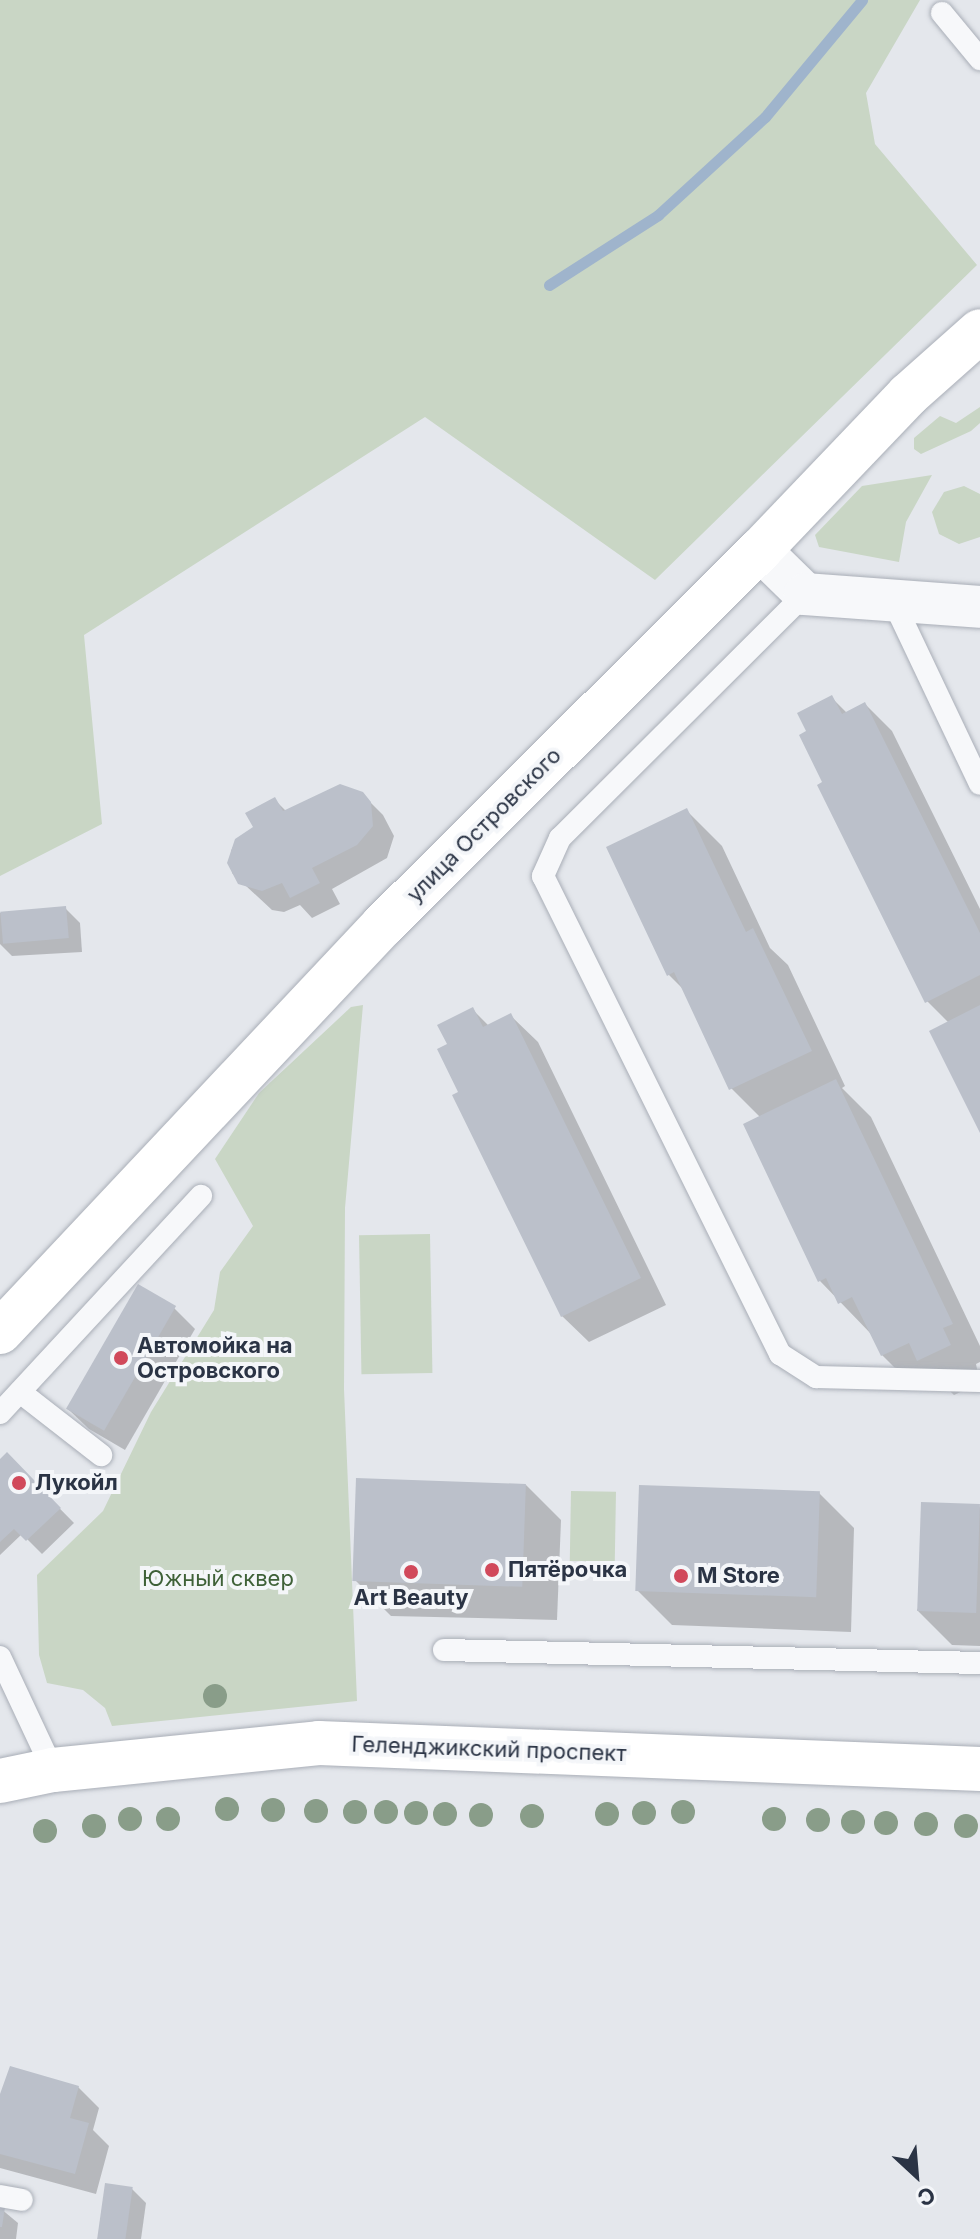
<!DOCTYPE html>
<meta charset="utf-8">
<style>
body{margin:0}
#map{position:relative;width:980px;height:2239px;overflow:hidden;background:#e4e7ec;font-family:Inter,sans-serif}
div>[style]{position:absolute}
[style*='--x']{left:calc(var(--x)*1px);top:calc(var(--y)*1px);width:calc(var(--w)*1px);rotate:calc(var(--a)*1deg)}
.green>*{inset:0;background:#c9d6c5;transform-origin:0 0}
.shadow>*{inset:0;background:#0003}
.stream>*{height:11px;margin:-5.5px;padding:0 5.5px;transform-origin:5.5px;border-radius:5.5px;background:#9fb4cc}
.building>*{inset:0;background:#bbc0ca;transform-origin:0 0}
.roads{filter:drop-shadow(0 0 2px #a9aeb7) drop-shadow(0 0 2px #a9aeb7)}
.lane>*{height:22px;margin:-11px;padding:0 11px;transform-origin:11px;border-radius:11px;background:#f7f8fa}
.street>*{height:42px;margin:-21px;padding:0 21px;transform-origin:21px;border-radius:21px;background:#f7f8fa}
.secondary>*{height:44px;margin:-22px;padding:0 22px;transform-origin:22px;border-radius:22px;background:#fff}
.primary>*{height:44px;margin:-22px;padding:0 22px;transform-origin:22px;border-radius:22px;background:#fff}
.trees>*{width:24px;height:24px;margin:-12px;border-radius:50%;background:#899d89}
.dots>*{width:22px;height:22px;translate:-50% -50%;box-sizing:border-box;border:4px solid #f4f6f9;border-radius:50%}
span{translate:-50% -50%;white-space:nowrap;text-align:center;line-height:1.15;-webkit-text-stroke:8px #f4f6f9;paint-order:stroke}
.street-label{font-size:22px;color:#2b3445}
.poi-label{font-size:22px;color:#2b3445;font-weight:700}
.left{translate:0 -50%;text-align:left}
.park-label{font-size:22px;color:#3f6138}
.north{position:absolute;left:876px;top:2135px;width:80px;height:80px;-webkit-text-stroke:6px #f4f6f9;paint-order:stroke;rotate:154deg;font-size:22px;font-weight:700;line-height:32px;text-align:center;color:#2b3445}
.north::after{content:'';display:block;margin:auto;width:28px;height:36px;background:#2b3445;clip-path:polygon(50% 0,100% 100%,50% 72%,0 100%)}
</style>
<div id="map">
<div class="green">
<div style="clip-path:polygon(0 0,920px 0,866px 93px,875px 144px,977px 265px,655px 580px,425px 417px,84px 635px,102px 824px,0 876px)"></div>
<div style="clip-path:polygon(980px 407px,980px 423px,971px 431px,921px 454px,914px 449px,914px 438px,940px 416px,956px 423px)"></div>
<div style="clip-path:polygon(932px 475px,906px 522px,899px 562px,819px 547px,815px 535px,862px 486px)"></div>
<div style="clip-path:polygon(964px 486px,980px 494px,980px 537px,959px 544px,939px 534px,932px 512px,944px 492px)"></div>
<div style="clip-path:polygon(363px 1005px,345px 1208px,344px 1389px,357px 1701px,112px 1726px,105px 1708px,83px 1690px,47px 1683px,39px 1655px,37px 1575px,103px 1511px,151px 1412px,214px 1310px,220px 1272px,253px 1226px,215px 1159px,259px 1093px,351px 1007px)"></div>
<div style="left:430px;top:1234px;width:139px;height:71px;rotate:89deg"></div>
<div style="left:571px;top:1491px;width:45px;height:70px;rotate:1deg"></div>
</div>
<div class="shadow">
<div style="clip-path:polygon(832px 698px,847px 713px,865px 704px,892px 731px,980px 909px,980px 1128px,949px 1023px,927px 1001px,825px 783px,809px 732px)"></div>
<div style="clip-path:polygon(362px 794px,383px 815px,394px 836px,387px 858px,332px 889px,340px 904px,312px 918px,300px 905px,284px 912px,272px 910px,232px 873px,231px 851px,236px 840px,255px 827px,275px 800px,287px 812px)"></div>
<div style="clip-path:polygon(687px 811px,722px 846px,770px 948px,788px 965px,845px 1086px,842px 1088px,871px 1117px,980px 1346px,980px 1362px,976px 1364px,980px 1383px,954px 1395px,939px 1380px,917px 1390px,882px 1355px,873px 1336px,820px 1281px,746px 1125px,761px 1118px,731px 1088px,685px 991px,669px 975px)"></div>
<div style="clip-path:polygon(66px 909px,80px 923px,82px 952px,12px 956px,0 944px,0 913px)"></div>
<div style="clip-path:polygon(473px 1010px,489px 1026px,511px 1016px,538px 1042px,666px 1305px,589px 1342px,562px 1316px,461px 1093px,449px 1045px)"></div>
<div style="clip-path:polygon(174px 1308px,195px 1329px,125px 1450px,89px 1429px,68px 1409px)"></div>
<div style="clip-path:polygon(7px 1455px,74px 1523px,42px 1554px,22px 1534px,0 1555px,0 1462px)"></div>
<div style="clip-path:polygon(526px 1485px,561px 1520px,557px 1620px,391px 1616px,356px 1581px)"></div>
<div style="clip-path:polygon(819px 1493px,854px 1528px,851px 1632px,672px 1625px,637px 1590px)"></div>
<div style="clip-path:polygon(980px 1506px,980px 1646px,952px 1645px,917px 1610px)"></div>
<div style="clip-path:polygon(78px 2087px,99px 2108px,93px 2130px,109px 2146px,96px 2194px,0 2168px,0 2096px)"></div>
<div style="clip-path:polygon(132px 2189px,146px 2203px,141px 2239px,98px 2239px)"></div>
<div style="clip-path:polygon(0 2208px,18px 2223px,16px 2239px,0 2239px)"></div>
</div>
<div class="stream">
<div style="--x:549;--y:285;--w:130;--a:-32.7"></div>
<div style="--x:658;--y:215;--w:145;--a:-42.5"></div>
<div style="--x:765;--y:117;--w:152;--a:-50.3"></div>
</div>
<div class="building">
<div style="clip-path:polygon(832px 695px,842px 714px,865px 702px,980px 933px,980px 975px,925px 1003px,817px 785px,822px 782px,799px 735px,806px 731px,797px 713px)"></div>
<div style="clip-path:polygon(340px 784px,363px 792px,371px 802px,373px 826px,357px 845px,312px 868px,320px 883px,290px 898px,282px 883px,262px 891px,238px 884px,227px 863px,235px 839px,253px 827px,245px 813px,275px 797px,283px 811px)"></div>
<div style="clip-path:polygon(687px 808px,746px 932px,753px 928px,812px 1051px,729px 1090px,674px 972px,667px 976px,606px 847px)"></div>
<div style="left:66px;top:906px;width:32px;height:66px;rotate:85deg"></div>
<div style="clip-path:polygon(980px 1005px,980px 1133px,929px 1031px)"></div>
<div style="clip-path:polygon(473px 1007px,483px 1027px,511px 1013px,641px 1278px,561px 1317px,452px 1095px,458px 1092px,437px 1049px,447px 1044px,437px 1025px)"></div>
<div style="clip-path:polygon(836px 1079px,953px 1324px,943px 1328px,951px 1345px,917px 1361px,909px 1343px,881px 1356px,852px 1297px,838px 1304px,826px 1278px,818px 1282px,743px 1124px)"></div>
<div style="left:138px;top:1284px;width:44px;height:144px;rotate:30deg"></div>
<div style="clip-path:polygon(7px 1452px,61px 1508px,26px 1541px,14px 1529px,0 1542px,0 1459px)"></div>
<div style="left:356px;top:1478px;width:170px;height:103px;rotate:2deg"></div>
<div style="left:639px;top:1485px;width:181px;height:106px;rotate:2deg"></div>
<div style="left:921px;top:1502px;width:59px;height:109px;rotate:2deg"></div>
<div style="clip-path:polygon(10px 2066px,79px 2086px,70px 2118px,89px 2123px,75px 2174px,0 2154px,0 2094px)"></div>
<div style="left:105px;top:2183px;width:28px;height:57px;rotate:8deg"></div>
<div style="clip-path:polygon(0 2206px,5px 2207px,2px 2227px,0 2227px)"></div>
</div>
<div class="roads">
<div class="lane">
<div style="--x:942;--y:13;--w:60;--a:50.4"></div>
<div style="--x:805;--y:594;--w:346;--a:135.1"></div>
<div style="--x:560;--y:838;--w:42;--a:114.1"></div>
<div style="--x:543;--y:876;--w:534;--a:63.63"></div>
<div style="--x:780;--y:1354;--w:43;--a:32.6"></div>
<div style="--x:816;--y:1377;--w:164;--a:1.4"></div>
<div style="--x:894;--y:603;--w:200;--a:64.6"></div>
<div style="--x:20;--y:1392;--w:103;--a:37.9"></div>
<div style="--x:0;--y:1413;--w:296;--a:-47.2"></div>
<div style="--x:444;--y:1650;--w:536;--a:1.39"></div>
<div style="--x:0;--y:1657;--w:125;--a:64.9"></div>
<div style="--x:0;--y:2196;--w:22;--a:10"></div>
</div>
<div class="street">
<div style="--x:760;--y:550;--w:63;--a:44.4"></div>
<div style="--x:805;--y:594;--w:175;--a:4.2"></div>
</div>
<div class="secondary">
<div style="--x:0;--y:1332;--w:559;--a:-46.74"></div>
<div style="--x:383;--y:925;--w:532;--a:-44.85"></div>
<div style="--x:760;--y:550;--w:214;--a:-46.3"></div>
<div style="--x:908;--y:395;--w:96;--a:-41.6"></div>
</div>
<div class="primary">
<div style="--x:0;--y:1781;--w:54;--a:-11.7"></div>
<div style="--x:53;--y:1770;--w:267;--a:-5.8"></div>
<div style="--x:319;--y:1743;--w:662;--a:2.25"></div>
</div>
</div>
<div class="trees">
<div style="left:215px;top:1696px"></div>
<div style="left:227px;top:1809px"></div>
<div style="left:273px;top:1810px"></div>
<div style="left:316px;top:1811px"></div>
<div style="left:355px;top:1812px"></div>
<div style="left:386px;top:1812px"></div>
<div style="left:683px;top:1812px"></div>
<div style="left:416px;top:1813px"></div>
<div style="left:644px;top:1813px"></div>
<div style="left:445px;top:1814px"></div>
<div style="left:607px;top:1814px"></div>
<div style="left:481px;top:1815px"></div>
<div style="left:532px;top:1816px"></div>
<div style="left:130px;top:1819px"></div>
<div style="left:168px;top:1819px"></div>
<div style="left:774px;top:1819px"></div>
<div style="left:818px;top:1820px"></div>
<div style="left:853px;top:1822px"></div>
<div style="left:886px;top:1823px"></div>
<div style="left:926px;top:1824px"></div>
<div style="left:94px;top:1826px"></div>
<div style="left:966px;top:1826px"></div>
<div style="left:45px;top:1831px"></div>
</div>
<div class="dots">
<div style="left:121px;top:1358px;background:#d1495b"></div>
<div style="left:19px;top:1483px;background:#d1495b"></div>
<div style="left:492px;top:1570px;background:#d1495b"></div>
<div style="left:411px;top:1572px;background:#d1495b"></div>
<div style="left:681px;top:1576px;background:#d1495b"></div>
</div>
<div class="street-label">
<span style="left:484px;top:825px;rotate:-45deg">улица Островского</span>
<span style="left:489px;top:1749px;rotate:2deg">Геленджикский проспект</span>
</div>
<div class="poi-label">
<span class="left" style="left:137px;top:1358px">Автомойка на<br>Островского</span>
<span class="left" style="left:35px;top:1483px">Лукойл</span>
<span class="left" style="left:508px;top:1570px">Пятёрочка</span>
<span class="left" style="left:697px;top:1576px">M Store</span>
<span style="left:411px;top:1598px">Art Beauty</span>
</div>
<div class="park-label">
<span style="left:218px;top:1579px">Южный сквер</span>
</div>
<div class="north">С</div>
</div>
